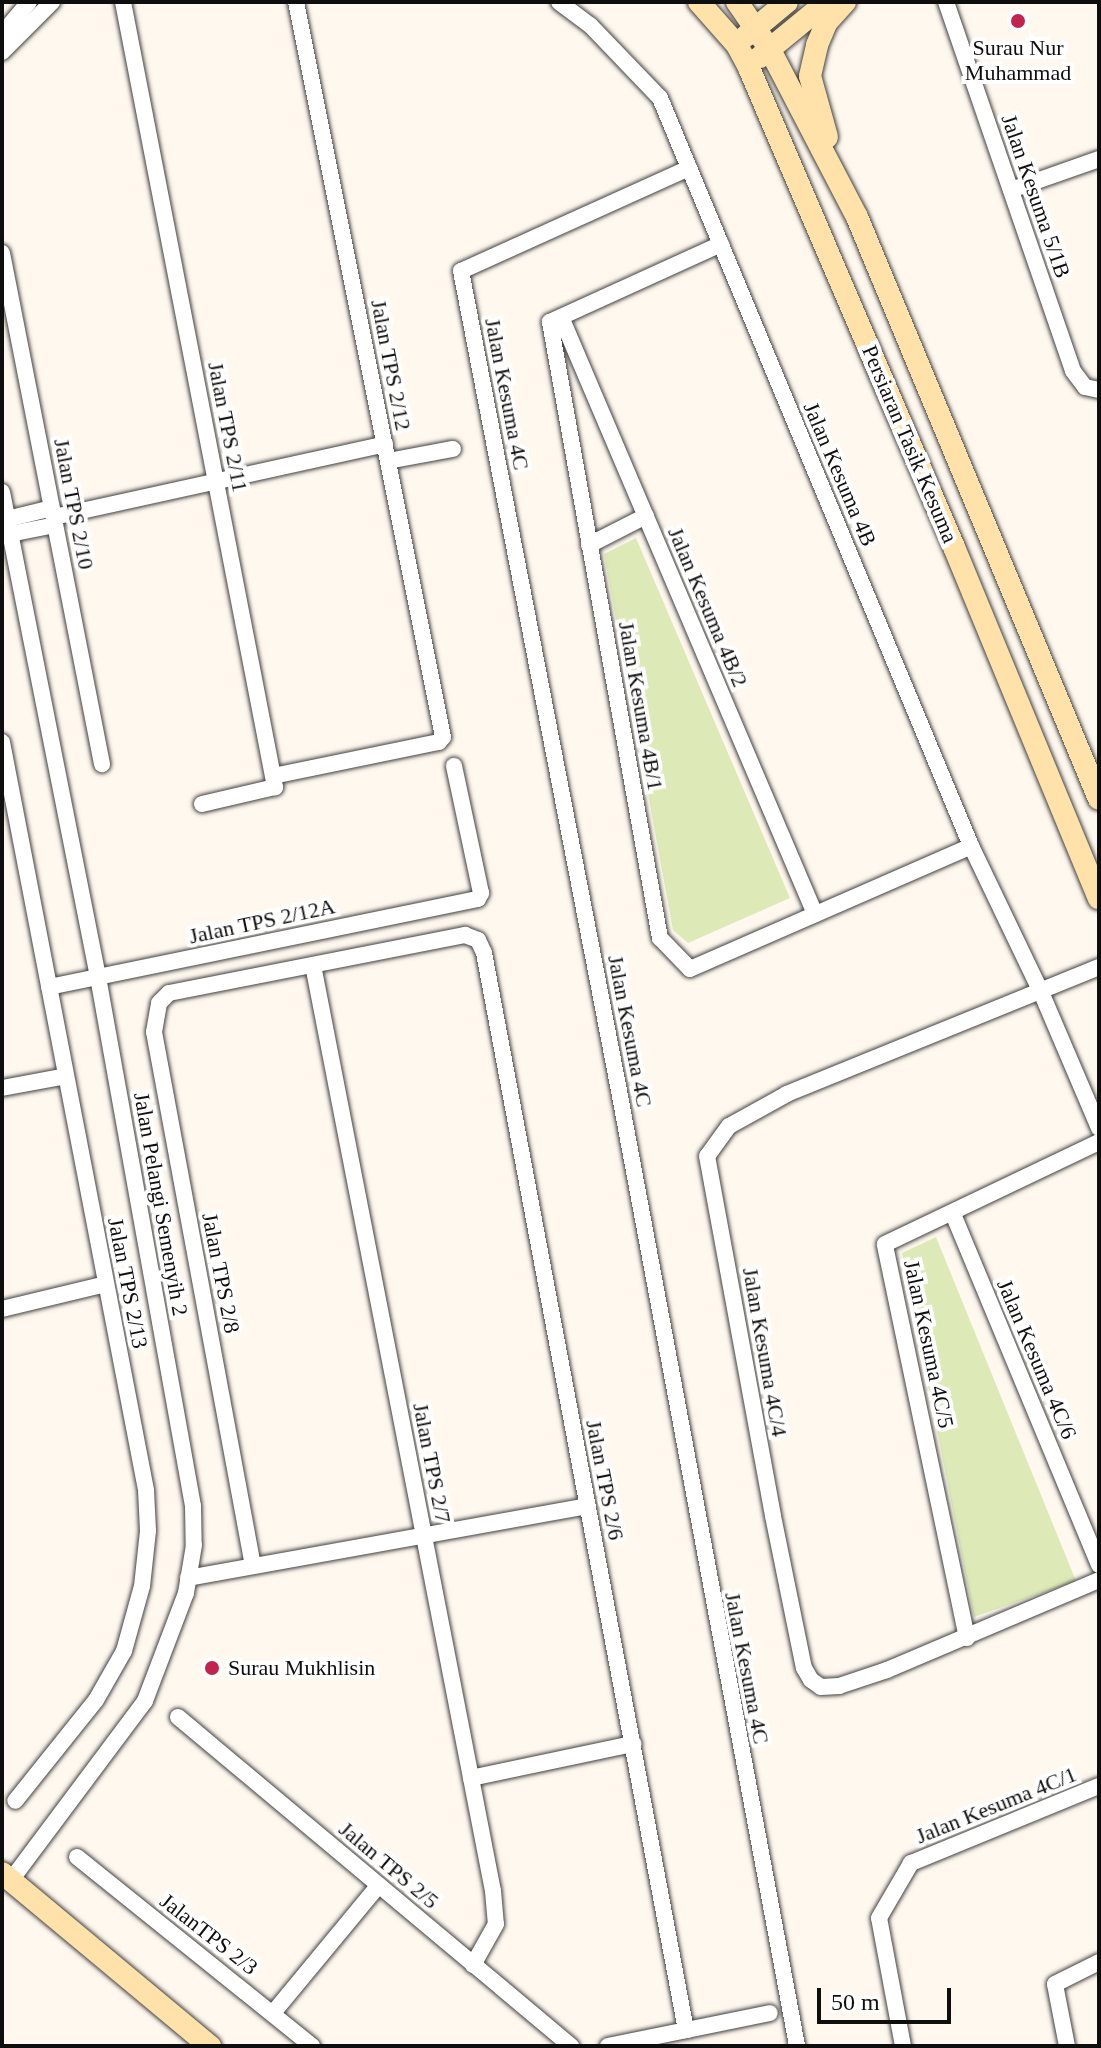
<!DOCTYPE html>
<style>
body{margin:0}
#map{position:relative;width:1101px;height:2048px;overflow:hidden;background:#fff8ef;font-family:"Times New Roman",serif}
div>[style]{position:absolute}
[style*='--x']{left:calc(var(--x)*1px);top:calc(var(--y)*1px);width:calc(var(--w)*1px);rotate:calc(var(--a)*1deg)}
.green>*{inset:0;background:#ddeab8}
.roads{filter:drop-shadow(0 0 2px #414141) drop-shadow(0 0 2px #414141)}
.street>*{height:16px;margin:-8px;padding:0 8px;transform-origin:8px;border-radius:8px;background:#fff}
.secondary>*{height:22px;margin:-11px;padding:0 11px;transform-origin:11px;border-radius:11px;background:#ffe2aa}
.dots>*{width:22px;height:22px;translate:-50% -50%;box-sizing:border-box;border:4px solid #fff;border-radius:50%}
span{translate:-50% -50%;white-space:nowrap;text-align:center;line-height:1.15;-webkit-text-stroke:8px #fff;paint-order:stroke}
.poi-label{font-size:22px;color:#0e0e0e}
.left{translate:0 -50%;text-align:left}
.street-label{font-size:22px;color:#0e0e0e}
.frame{position:absolute;inset:0;border:4px solid #0e0e0e;pointer-events:none}
.scale{position:absolute;left:817px;top:1988px;width:134px;height:36px;box-sizing:border-box;border:4px solid #0e0e0e;border-top:0;padding-left:10px;font-size:24px;line-height:28px;white-space:nowrap;color:#0e0e0e;-webkit-text-stroke:6px #fff;paint-order:stroke}
</style>
<div id="map">
<div class="green">
<div style="clip-path:polygon(636px 538px,790px 898px,688px 943px,673px 930px,604px 554px)"></div>
<div style="clip-path:polygon(936px 1237px,1076px 1581px,974px 1617px,902px 1253px)"></div>
</div>
<div class="roads">
<div class="street">
<div style="--x:123;--y:2;--w:800;--a:79.04"></div>
<div style="--x:275;--y:787;--w:75;--a:166.9"></div>
<div style="--x:559;--y:2;--w:39;--a:37"></div>
<div style="--x:590;--y:25;--w:101;--a:46.2"></div>
<div style="--x:660;--y:98;--w:810;--a:67.42"></div>
<div style="--x:971;--y:846;--w:162;--a:64.4"></div>
<div style="--x:1041;--y:992;--w:148;--a:66.9"></div>
<div style="--x:946;--y:2;--w:390;--a:71"></div>
<div style="--x:1073;--y:371;--w:20;--a:53"></div>
<div style="--x:1085;--y:387;--w:14;--a:12"></div>
<div style="--x:2;--y:34;--w:42;--a:-49.8"></div>
<div style="--x:2;--y:52;--w:71;--a:-45"></div>
<div style="--x:689;--y:168;--w:250;--a:155.7"></div>
<div style="--x:461;--y:271;--w:824;--a:79.09"></div>
<div style="--x:617;--y:1080;--w:983;--a:79.44"></div>
<div style="--x:1011;--y:190;--w:93;--a:-19.4"></div>
<div style="--x:721;--y:244;--w:188;--a:155.5"></div>
<div style="--x:550;--y:322;--w:626;--a:79.88"></div>
<div style="--x:660;--y:938;--w:43;--a:45.9"></div>
<div style="--x:690;--y:969;--w:307;--a:-23.6"></div>
<div style="--x:2;--y:253;--w:521;--a:78.93"></div>
<div style="--x:561;--y:317;--w:649;--a:66.95"></div>
<div style="--x:388;--y:461;--w:66;--a:-10.5"></div>
<div style="--x:2;--y:492;--w:494;--a:78.8"></div>
<div style="--x:98;--y:977;--w:537;--a:79.82"></div>
<div style="--x:193;--y:1506;--w:39;--a:89"></div>
<div style="--x:194;--y:1545;--w:49;--a:99.5"></div>
<div style="--x:186;--y:1593;--w:116;--a:110.8"></div>
<div style="--x:145;--y:1701;--w:224;--a:126.8"></div>
<div style="--x:54;--y:517;--w:339;--a:-12.4"></div>
<div style="--x:7;--y:519;--w:46;--a:-13.7"></div>
<div style="--x:10;--y:534;--w:46;--a:-11.3"></div>
<div style="--x:589;--y:545;--w:64;--a:-27"></div>
<div style="--x:2;--y:742;--w:762;--a:79.1"></div>
<div style="--x:146;--y:1490;--w:41;--a:87.2"></div>
<div style="--x:148;--y:1531;--w:55;--a:96.2"></div>
<div style="--x:142;--y:1586;--w:67;--a:105.5"></div>
<div style="--x:124;--y:1651;--w:56;--a:119.7"></div>
<div style="--x:96;--y:1700;--w:129;--a:128.7"></div>
<div style="--x:273;--y:776;--w:169;--a:-11.6"></div>
<div style="--x:439;--y:742;--w:6;--a:-51"></div>
<div style="--x:443;--y:737;--w:750;--a:-101.31"></div>
<div style="--x:313;--y:965;--w:943;--a:79"></div>
<div style="--x:493;--y:1891;--w:33;--a:85"></div>
<div style="--x:496;--y:1924;--w:47;--a:119.3"></div>
<div style="--x:1099;--y:967;--w:337;--a:157.9"></div>
<div style="--x:787;--y:1094;--w:66;--a:151.1"></div>
<div style="--x:729;--y:1126;--w:37;--a:126"></div>
<div style="--x:707;--y:1156;--w:366;--a:79.6"></div>
<div style="--x:773;--y:1516;--w:155;--a:78.5"></div>
<div style="--x:804;--y:1668;--w:14;--a:60"></div>
<div style="--x:811;--y:1680;--w:12;--a:35"></div>
<div style="--x:821;--y:1687;--w:18;--a:-3"></div>
<div style="--x:839;--y:1686;--w:51;--a:-18.4"></div>
<div style="--x:887;--y:1670;--w:230;--a:-23"></div>
<div style="--x:49;--y:987;--w:438;--a:-11.6"></div>
<div style="--x:478;--y:899;--w:7;--a:-63"></div>
<div style="--x:481;--y:893;--w:130;--a:-102"></div>
<div style="--x:2;--y:1088;--w:65;--a:-10.6"></div>
<div style="--x:953;--y:1214;--w:380;--a:67.4"></div>
<div style="--x:2;--y:1309;--w:107;--a:-13.5"></div>
<div style="--x:253;--y:1566;--w:543;--a:-100.5"></div>
<div style="--x:154;--y:1032;--w:29;--a:-80"></div>
<div style="--x:159;--y:1003;--w:14;--a:-45"></div>
<div style="--x:169;--y:993;--w:302;--a:-11.1"></div>
<div style="--x:465;--y:935;--w:14;--a:21"></div>
<div style="--x:478;--y:940;--w:14;--a:65"></div>
<div style="--x:484;--y:953;--w:1096;--a:79.38"></div>
<div style="--x:188;--y:1578;--w:406;--a:-10.2"></div>
<div style="--x:967;--y:1638;--w:402;--a:-101.8"></div>
<div style="--x:885;--y:1244;--w:237;--a:-25.5"></div>
<div style="--x:178;--y:1717;--w:513;--a:39.93"></div>
<div style="--x:471;--y:1778;--w:166;--a:-11.9"></div>
<div style="--x:77;--y:1857;--w:302;--a:38.8"></div>
<div style="--x:273;--y:2013;--w:166;--a:-50.4"></div>
<div style="--x:608;--y:2046;--w:165;--a:-11.5"></div>
<div style="--x:903;--y:2046;--w:130;--a:-100.6"></div>
<div style="--x:879;--y:1918;--w:64;--a:-59.8"></div>
<div style="--x:911;--y:1863;--w:203;--a:-22.3"></div>
<div style="--x:1067;--y:2046;--w:63;--a:-101"></div>
<div style="--x:1055;--y:1984;--w:49;--a:-26.6"></div>
</div>
<div class="secondary">
<div style="--x:699;--y:2;--w:57;--a:48.5"></div>
<div style="--x:737;--y:45;--w:26;--a:62"></div>
<div style="--x:749;--y:68;--w:521;--a:66.83"></div>
<div style="--x:954;--y:547;--w:380;--a:67.6"></div>
<div style="--x:737;--y:2;--w:56;--a:55.2"></div>
<div style="--x:769;--y:48;--w:191;--a:62.5"></div>
<div style="--x:857;--y:217;--w:630;--a:67.42"></div>
<div style="--x:746;--y:36;--w:53;--a:-39.7"></div>
<div style="--x:760;--y:57;--w:87;--a:-39.4"></div>
<div style="--x:827;--y:137;--w:63;--a:-105.6"></div>
<div style="--x:810;--y:76;--w:32;--a:-77"></div>
<div style="--x:817;--y:45;--w:25;--a:-67"></div>
<div style="--x:827;--y:22;--w:27;--a:-48"></div>
<div style="--x:2;--y:1873;--w:271;--a:39.8"></div>
</div>
</div>
<div class="dots">
<div style="left:1018px;top:21px;background:#c0244f"></div>
<div style="left:212px;top:1668px;background:#c0244f"></div>
</div>
<div class="poi-label">
<span style="left:1018px;top:60px">Surau Nur<br>Muhammad</span>
<span class="left" style="left:228px;top:1668px">Surau Mukhlisin</span>
</div>
<div class="street-label">
<span style="left:1036px;top:196px;rotate:71deg">Jalan Kesuma 5/1B</span>
<span style="left:391px;top:365px;rotate:79deg">Jalan TPS 2/12</span>
<span style="left:507px;top:394px;rotate:79deg">Jalan Kesuma 4C</span>
<span style="left:228px;top:427px;rotate:79deg">Jalan TPS 2/11</span>
<span style="left:910px;top:444px;rotate:67deg">Persiaran Tasik Kesuma</span>
<span style="left:840px;top:474px;rotate:67deg">Jalan Kesuma 4B</span>
<span style="left:74px;top:504px;rotate:79deg">Jalan TPS 2/10</span>
<span style="left:708px;top:607px;rotate:67deg">Jalan Kesuma 4B/2</span>
<span style="left:641px;top:706px;rotate:80deg">Jalan Kesuma 4B/1</span>
<span style="left:262px;top:921px;rotate:-12deg">Jalan TPS 2/12A</span>
<span style="left:630px;top:1031px;rotate:79deg">Jalan Kesuma 4C</span>
<span style="left:161px;top:1204px;rotate:80deg">Jalan Pelangi Semenyih 2</span>
<span style="left:221px;top:1273px;rotate:79deg">Jalan TPS 2/8</span>
<span style="left:128px;top:1283px;rotate:79deg">Jalan TPS 2/13</span>
<span style="left:929px;top:1344px;rotate:78deg">Jalan Kesuma 4C/5</span>
<span style="left:765px;top:1352px;rotate:80deg">Jalan Kesuma 4C/4</span>
<span style="left:1037px;top:1359px;rotate:67deg">Jalan Kesuma 4C/6</span>
<span style="left:432px;top:1463px;rotate:79deg">Jalan TPS 2/7</span>
<span style="left:605px;top:1480px;rotate:79deg">Jalan TPS 2/6</span>
<span style="left:747px;top:1668px;rotate:79deg">Jalan Kesuma 4C</span>
<span style="left:996px;top:1805px;rotate:-22deg">Jalan Kesuma 4C/1</span>
<span style="left:389px;top:1865px;rotate:40deg">Jalan TPS 2/5</span>
<span style="left:209px;top:1934px;rotate:38deg">JalanTPS 2/3</span>
</div>
<div class="frame"></div>
<div class="scale">50 m</div>
</div>
